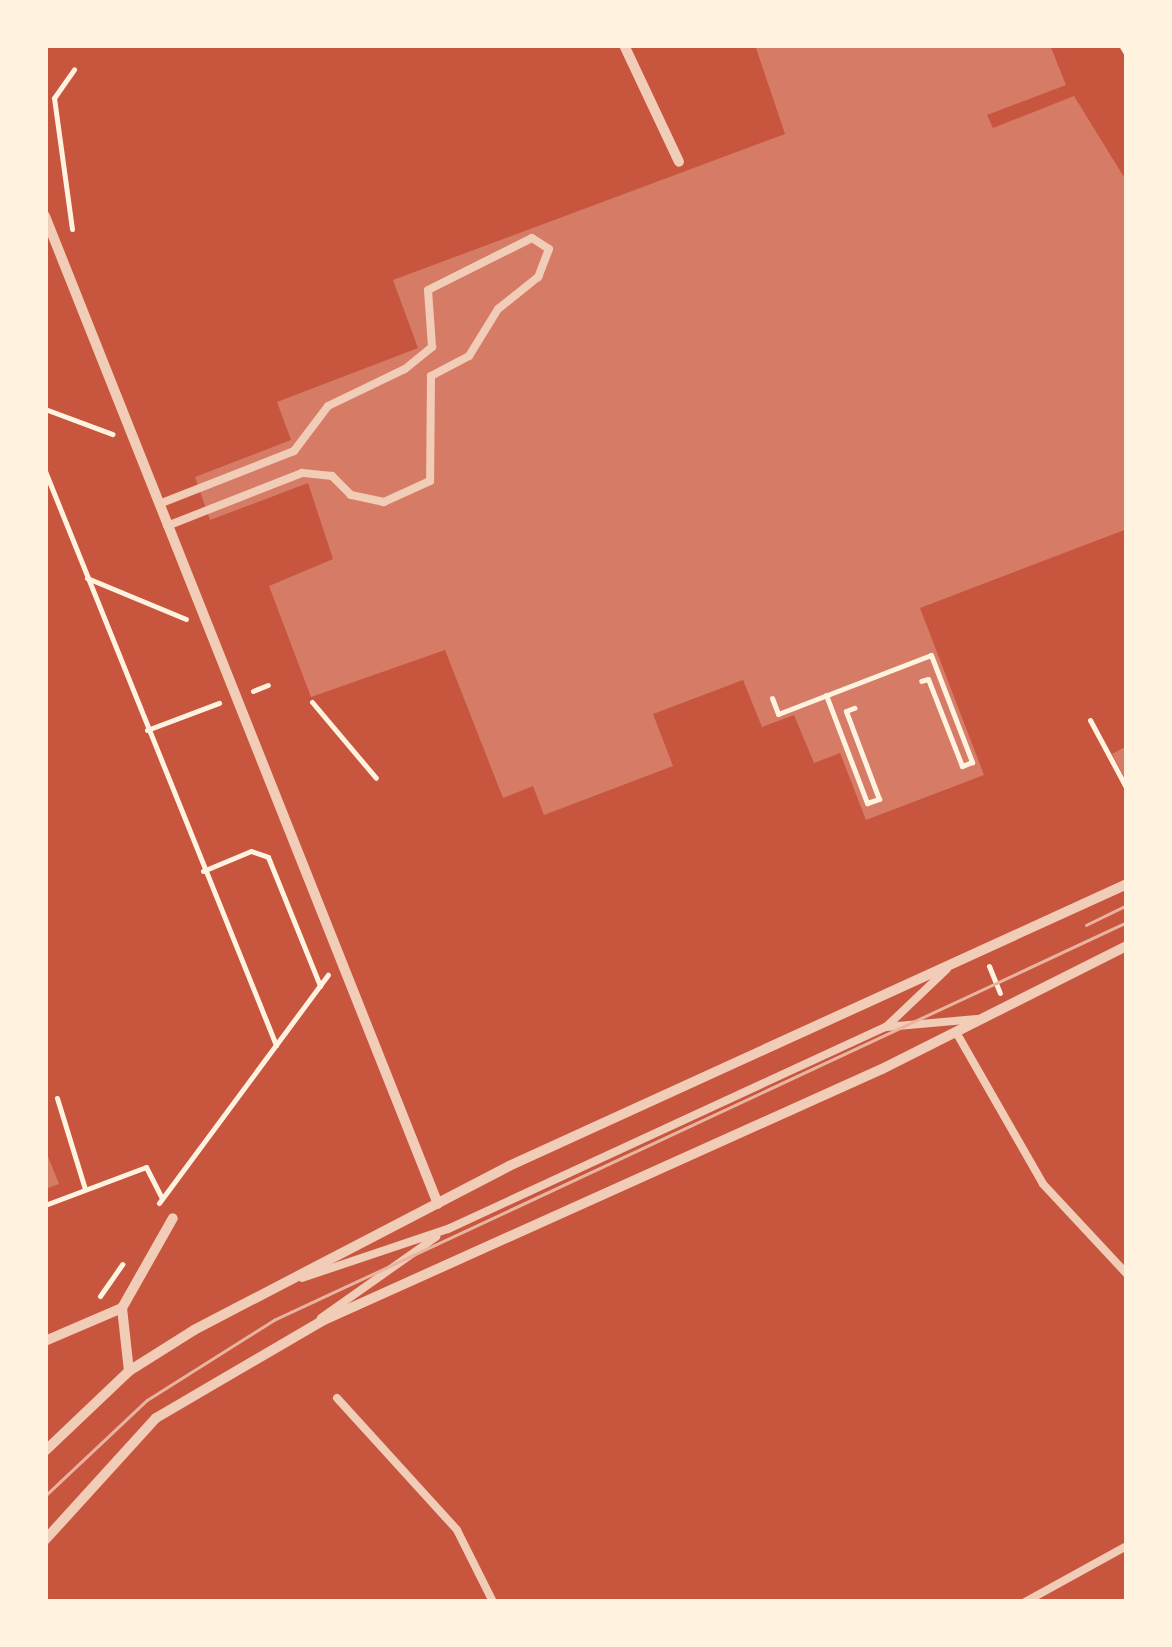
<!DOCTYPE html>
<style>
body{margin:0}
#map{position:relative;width:1172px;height:1647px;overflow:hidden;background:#c8553d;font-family:"Golos Text",sans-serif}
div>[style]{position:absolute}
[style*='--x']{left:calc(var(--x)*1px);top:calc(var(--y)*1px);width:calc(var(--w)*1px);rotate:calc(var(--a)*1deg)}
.building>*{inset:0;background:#d67c66}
.path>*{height:5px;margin:-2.5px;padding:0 2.5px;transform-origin:2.5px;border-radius:2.5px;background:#fff3e0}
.service>*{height:8px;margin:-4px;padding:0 4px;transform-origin:4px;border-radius:4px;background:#f1ccb7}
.minor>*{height:10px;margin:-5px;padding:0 5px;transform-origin:5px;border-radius:5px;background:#f1ccb7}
.tram>*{height:2.5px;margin:-1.25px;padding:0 1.25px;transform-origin:1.25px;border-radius:1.25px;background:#e9b49f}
span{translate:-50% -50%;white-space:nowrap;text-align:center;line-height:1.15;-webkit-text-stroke:8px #fff3e0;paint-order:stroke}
.frame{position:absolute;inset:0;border:48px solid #fff3e0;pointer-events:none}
</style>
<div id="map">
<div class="building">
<div style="clip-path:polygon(755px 45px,1050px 45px,1066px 85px,987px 115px,993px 128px,1074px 96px,1127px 182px,1127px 529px,920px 608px,984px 775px,866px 820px,840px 753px,814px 763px,794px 715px,762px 727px,743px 680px,653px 714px,673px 766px,544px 815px,533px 786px,503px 798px,445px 650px,311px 697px,269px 586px,333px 559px,308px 483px,210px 520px,195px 477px,291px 440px,277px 402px,418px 348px,393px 280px,785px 134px)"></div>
<div style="clip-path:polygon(1127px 746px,1127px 782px,1112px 754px)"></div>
<div style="clip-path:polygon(45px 1149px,59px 1184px,45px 1189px)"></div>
</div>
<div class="path">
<div style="--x:1121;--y:45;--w:12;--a:59"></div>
<div style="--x:72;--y:229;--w:132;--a:-97.8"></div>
<div style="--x:54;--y:98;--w:35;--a:-55"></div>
<div style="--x:45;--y:409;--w:72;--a:20.5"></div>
<div style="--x:45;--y:471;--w:619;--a:68.08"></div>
<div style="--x:87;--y:578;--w:107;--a:22.5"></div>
<div style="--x:253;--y:691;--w:16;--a:-22"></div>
<div style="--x:826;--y:695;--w:116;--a:69.2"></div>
<div style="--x:867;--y:803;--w:13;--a:-18"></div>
<div style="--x:879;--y:799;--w:94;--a:-110.6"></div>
<div style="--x:846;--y:711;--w:9;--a:-21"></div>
<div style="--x:772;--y:698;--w:17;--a:69"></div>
<div style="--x:778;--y:714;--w:164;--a:-21.1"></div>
<div style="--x:931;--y:655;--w:115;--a:69"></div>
<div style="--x:972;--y:762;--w:11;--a:158"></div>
<div style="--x:962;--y:766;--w:93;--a:-111.3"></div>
<div style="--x:928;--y:679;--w:7;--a:164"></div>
<div style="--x:312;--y:702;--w:99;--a:49.9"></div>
<div style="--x:1090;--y:720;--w:78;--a:61.8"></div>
<div style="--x:147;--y:730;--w:77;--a:-20.6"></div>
<div style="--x:203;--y:871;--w:52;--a:-22.6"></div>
<div style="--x:251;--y:851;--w:18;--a:19"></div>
<div style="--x:268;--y:857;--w:139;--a:68"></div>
<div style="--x:989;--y:966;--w:29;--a:68"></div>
<div style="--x:57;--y:1098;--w:95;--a:72.9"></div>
<div style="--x:159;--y:1203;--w:284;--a:-53.5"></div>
<div style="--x:45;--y:1205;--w:108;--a:-20.6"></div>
<div style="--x:146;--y:1167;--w:35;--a:63"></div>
<div style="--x:100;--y:1296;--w:39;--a:-55"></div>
</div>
<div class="service">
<div style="--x:159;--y:504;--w:145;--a:-21.4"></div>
<div style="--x:294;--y:451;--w:56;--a:-52.9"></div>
<div style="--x:328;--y:406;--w:85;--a:-25.7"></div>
<div style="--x:405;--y:369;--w:35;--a:-39"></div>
<div style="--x:432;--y:347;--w:57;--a:-94"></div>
<div style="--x:428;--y:290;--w:116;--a:-26.6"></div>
<div style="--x:532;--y:238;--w:20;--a:33"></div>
<div style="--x:549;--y:249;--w:30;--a:111"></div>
<div style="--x:538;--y:277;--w:51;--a:141.3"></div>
<div style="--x:498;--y:309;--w:55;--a:121.7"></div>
<div style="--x:469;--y:356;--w:43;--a:152.2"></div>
<div style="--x:431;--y:376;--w:105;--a:90.5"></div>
<div style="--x:430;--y:481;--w:51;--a:155.5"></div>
<div style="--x:384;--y:502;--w:34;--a:-168"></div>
<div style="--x:351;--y:495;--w:27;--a:-135"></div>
<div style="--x:332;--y:476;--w:30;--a:-174"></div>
<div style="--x:302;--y:473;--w:145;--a:158.6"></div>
<div style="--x:886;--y:1027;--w:91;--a:-5"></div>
<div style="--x:956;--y:1032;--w:175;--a:60.2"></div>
<div style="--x:1043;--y:1184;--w:123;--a:47"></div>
<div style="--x:302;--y:1278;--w:154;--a:-18.6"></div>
<div style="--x:448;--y:1229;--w:482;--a:-24.8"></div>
<div style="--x:886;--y:1027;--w:84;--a:-43.6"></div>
<div style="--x:321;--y:1318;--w:141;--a:-35.2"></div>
<div style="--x:337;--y:1398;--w:178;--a:47.7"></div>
<div style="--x:457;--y:1530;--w:80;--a:63.4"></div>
<div style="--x:1025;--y:1602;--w:116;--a:-28.8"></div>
</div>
<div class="minor">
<div style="--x:624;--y:45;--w:129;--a:64.8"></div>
<div style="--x:45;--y:216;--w:1063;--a:68.31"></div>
<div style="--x:122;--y:1308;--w:103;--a:-60.5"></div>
<div style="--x:45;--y:1341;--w:84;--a:-23.2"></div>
<div style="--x:122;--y:1308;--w:63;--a:83.7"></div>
<div style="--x:45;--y:1451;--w:116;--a:-43.6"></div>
<div style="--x:129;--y:1371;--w:77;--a:-32.2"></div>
<div style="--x:194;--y:1330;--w:355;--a:-27.5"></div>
<div style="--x:509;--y:1166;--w:679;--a:-24.53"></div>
<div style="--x:45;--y:1540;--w:165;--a:-47.7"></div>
<div style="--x:156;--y:1418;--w:194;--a:-30.3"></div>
<div style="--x:324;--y:1320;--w:612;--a:-24.22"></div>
<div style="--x:882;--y:1069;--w:274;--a:-26.7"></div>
</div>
<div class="tram">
<div style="--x:1086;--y:925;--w:46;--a:-26"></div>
<div style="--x:45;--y:1496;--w:140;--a:-43.3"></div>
<div style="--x:147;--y:1400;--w:150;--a:-32.2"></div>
<div style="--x:274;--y:1320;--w:941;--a:-25.01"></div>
</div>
<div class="frame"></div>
</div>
